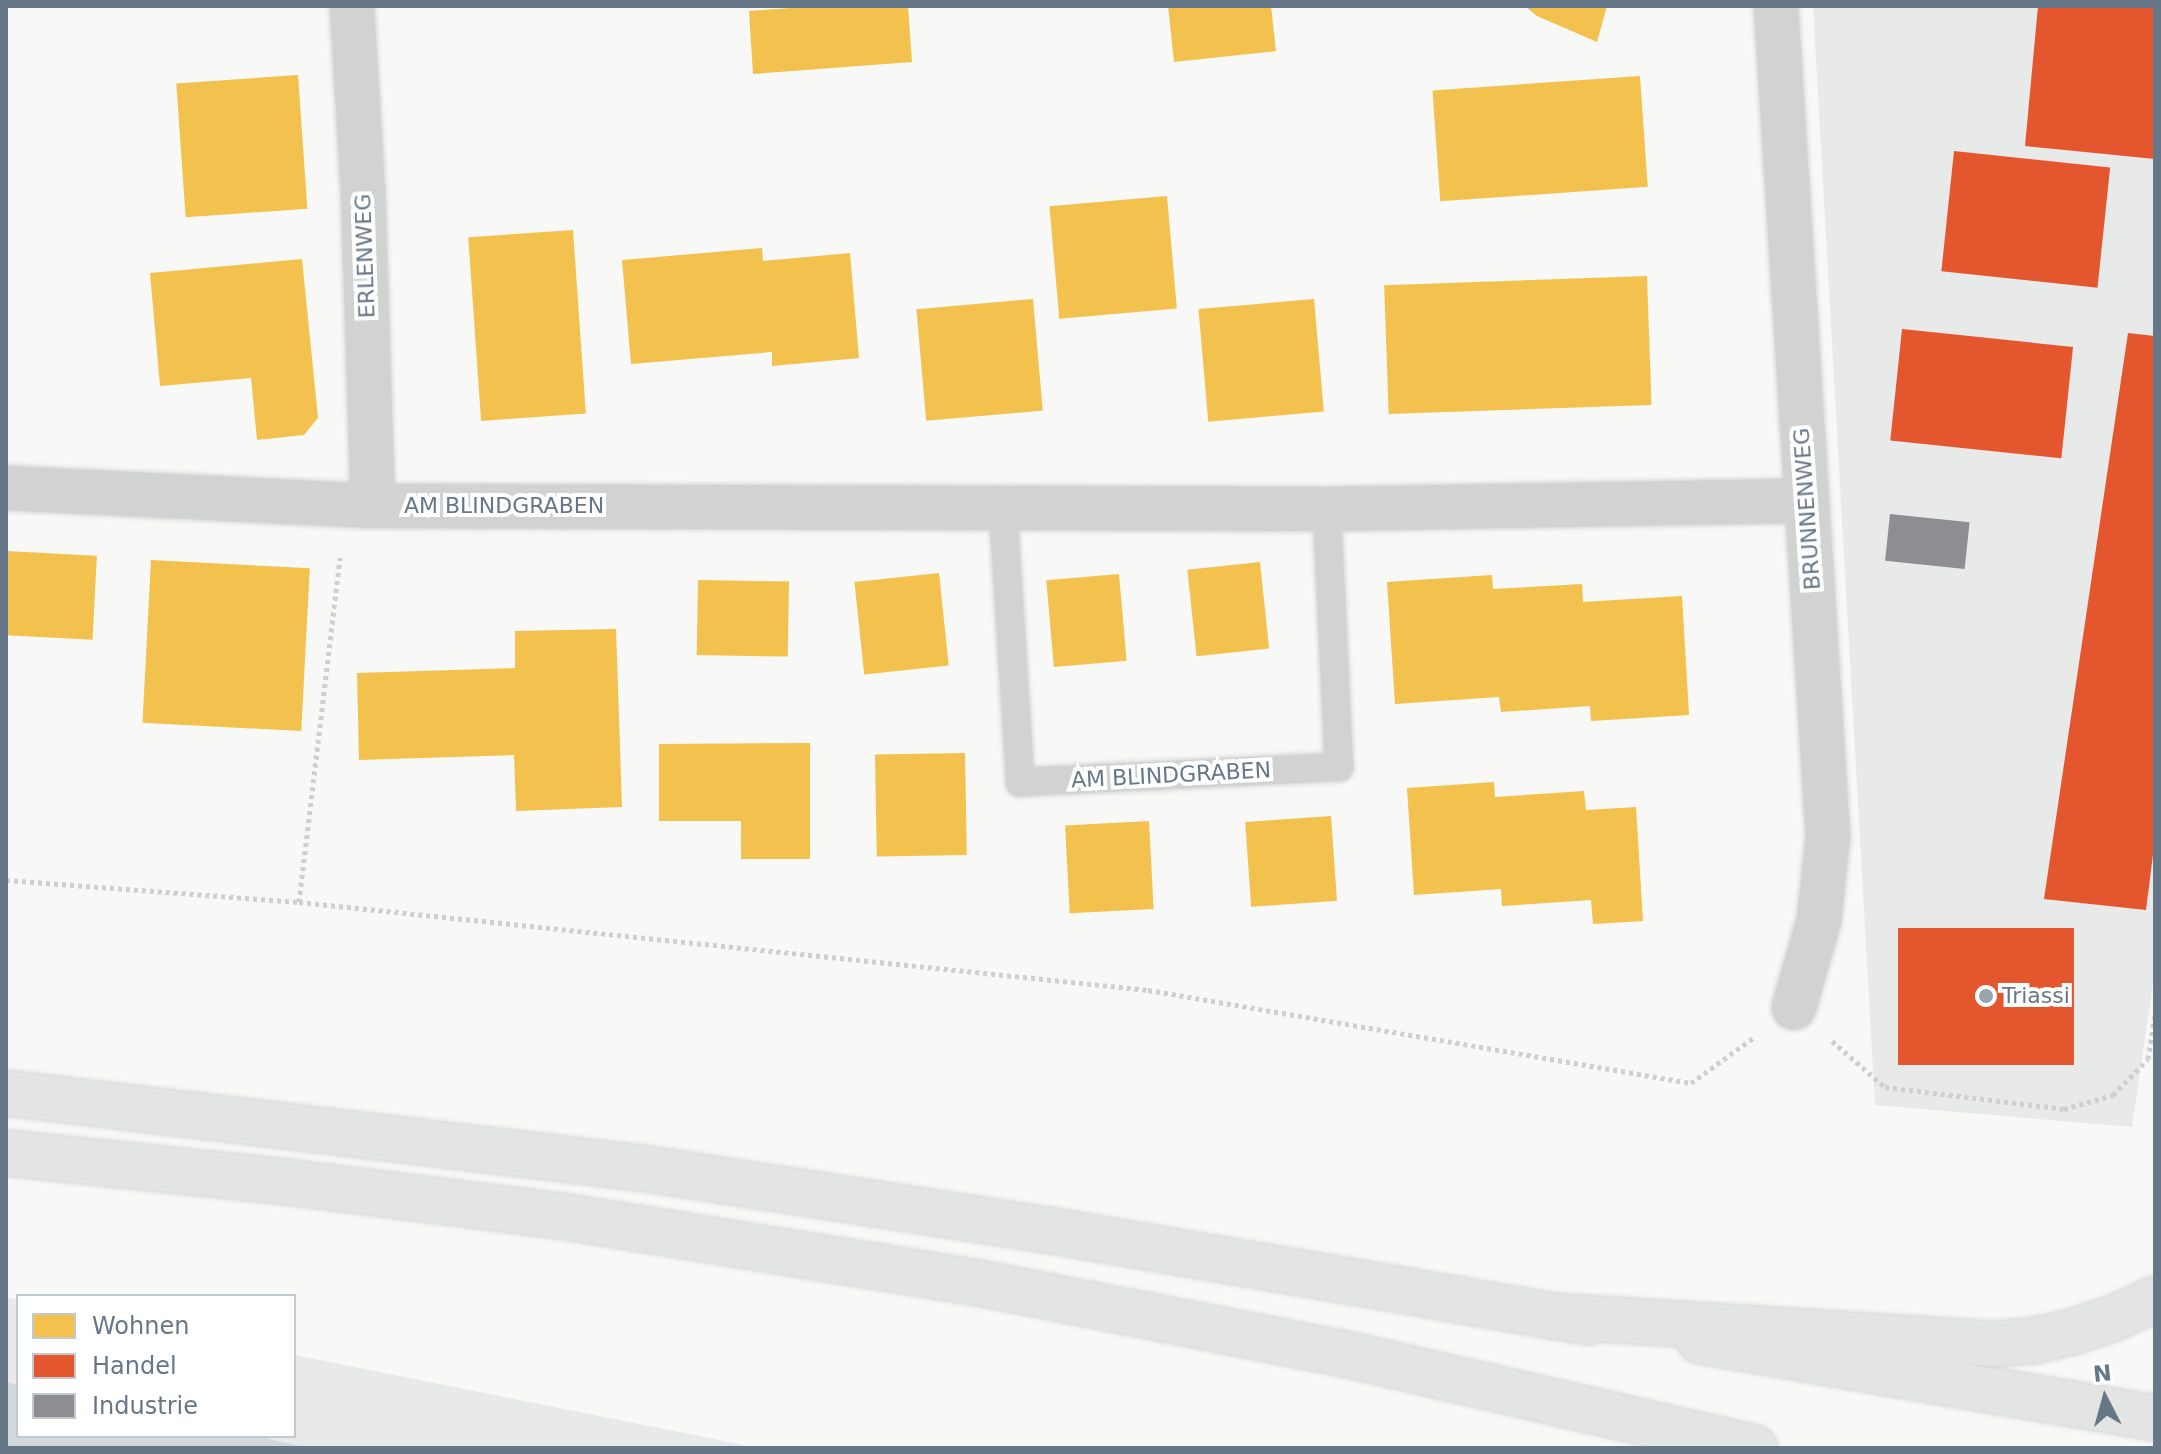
<!DOCTYPE html>
<style>
body{margin:0}
#map{position:relative;width:2161px;height:1454px;overflow:hidden;background:#f8f8f7;font-family:"DejaVu Sans",sans-serif}
div>[style]{position:absolute}
[style*='--x']{left:calc(var(--x)*1px);top:calc(var(--y)*1px);width:calc(var(--w)*1px);rotate:calc(var(--a)*1deg)}
.built>*{inset:0;background:#e8e9e9}
.water>*{inset:0;background:#d2d9dc}
.homes>*{inset:0;background:#f2c14e;transform-origin:0 0}
.shops>*{inset:0;background:#e4572e;transform-origin:0 0}
.industry>*{inset:0;background:#8d8d92;transform-origin:0 0}
.path>*{height:5px;margin-top:-2.5px;transform-origin:0;background:repeating-linear-gradient(90deg,#cecfd0 0 4px,transparent 0 8px)}
.roads{filter:drop-shadow(0 0 2px #d5d6d6) drop-shadow(0 0 2px #d5d6d6)}
.service>*{height:28px;margin:-14px;padding:0 14px;transform-origin:14px;border-radius:14px;background:#d1d3d3}
.minor>*{height:44px;margin:-22px;padding:0 22px;transform-origin:22px;border-radius:22px;background:#d1d3d3}
.primary>*{height:44px;margin:-22px;padding:0 22px;transform-origin:22px;border-radius:22px;background:#e3e4e4}
.motorway>*{height:44px;margin:-22px;padding:0 22px;transform-origin:22px;border-radius:22px;background:#e3e4e4}
.dots>*{width:22px;height:22px;translate:-50% -50%;box-sizing:border-box;border:4px solid #fff;border-radius:50%}
span{translate:-50% -50%;white-space:nowrap;text-align:center;line-height:1.15;-webkit-text-stroke:8px #fff;paint-order:stroke}
.street-label{font-size:22px;color:#678}
.poi-label{font-size:22px;color:#678}
.left{translate:0 -50%;text-align:left}
.frame{position:absolute;inset:0;border:8px solid #678;pointer-events:none}
.legend{position:absolute;left:16px;top:1294px;width:280px;height:144px;box-sizing:border-box;background:#fff;border:2px solid #c2c9cf;margin:0;padding:10px 14px;list-style:none;font-size:24px;color:#678}
.legend li{display:flex;align-items:center;gap:16px;height:40px}
.legend b{width:40px;border:2px solid #c2c9cf}
.north{position:absolute;left:2065px;top:1358px;width:80px;height:80px;-webkit-text-stroke:6px #fff;paint-order:stroke;rotate:354deg;font-size:22px;font-weight:700;line-height:32px;text-align:center;color:#678}
.north::after{content:'';display:block;margin:auto;width:28px;height:36px;background:#678;clip-path:polygon(50% 0,100% 100%,50% 72%,0 100%)}
</style>
<div id="map">
<div class="built">
<div style="clip-path:polygon(1813px 6px,2155px 6px,2155px 970px,2132px 1127px,1875px 1105px)"></div>
<div style="clip-path:polygon(6px 1297px,18px 1300px,18px 1436px,294px 1436px,294px 1355px,759px 1448px,6px 1448px)"></div>
</div>
<div class="water">
<div style="clip-path:polygon(6px 1382px,18px 1385px,18px 1436px,255px 1436px,310px 1448px,6px 1448px)"></div>
</div>
<div class="homes">
<div style="clip-path:polygon(820px 6px,908px 6px,912px 62px,753px 74px,749px 11px)"></div>
<div style="clip-path:polygon(1168px 6px,1271px 6px,1276px 51px,1174px 62px)"></div>
<div style="clip-path:polygon(1525px 6px,1607px 6px,1597px 42px,1537px 16px)"></div>
<div style="left:298px;top:75px;width:134px;height:122px;rotate:86deg"></div>
<div style="left:1640px;top:76px;width:111px;height:208px;rotate:86deg"></div>
<div style="left:1167px;top:196px;width:113px;height:118px;rotate:85deg"></div>
<div style="left:573px;top:230px;width:184px;height:105px;rotate:86deg"></div>
<div style="clip-path:polygon(762px 248px,763px 261px,850px 253px,859px 358px,772px 366px,772px 352px,631px 364px,622px 260px)"></div>
<div style="clip-path:polygon(302px 259px,318px 418px,304px 435px,257px 440px,251px 378px,160px 386px,150px 273px)"></div>
<div style="left:1647px;top:276px;width:129px;height:263px;rotate:88deg"></div>
<div style="left:1033px;top:299px;width:112px;height:117px;rotate:85deg"></div>
<div style="left:1314px;top:299px;width:113px;height:116px;rotate:85deg"></div>
<div style="left:6px;top:551px;width:91px;height:84px;rotate:3deg"></div>
<div style="left:151px;top:560px;width:159px;height:163px;rotate:3deg"></div>
<div style="left:1260px;top:562px;width:87px;height:73px;rotate:84deg"></div>
<div style="left:939px;top:573px;width:93px;height:85px;rotate:84deg"></div>
<div style="left:1119px;top:574px;width:87px;height:73px;rotate:85deg"></div>
<div style="clip-path:polygon(1492px 575px,1493px 589px,1582px 584px,1583px 602px,1682px 596px,1689px 715px,1591px 721px,1590px 706px,1501px 712px,1499px 697px,1395px 704px,1387px 582px)"></div>
<div style="left:698px;top:580px;width:91px;height:75px;rotate:1deg"></div>
<div style="clip-path:polygon(616px 629px,622px 807px,516px 811px,514px 755px,359px 760px,357px 673px,515px 668px,515px 631px)"></div>
<div style="clip-path:polygon(810px 743px,810px 859px,741px 859px,741px 821px,659px 821px,659px 744px)"></div>
<div style="left:965px;top:753px;width:102px;height:90px;rotate:89deg"></div>
<div style="clip-path:polygon(1494px 782px,1495px 797px,1584px 791px,1586px 810px,1636px 807px,1643px 921px,1593px 924px,1591px 900px,1502px 906px,1501px 889px,1414px 895px,1407px 788px)"></div>
<div style="left:1331px;top:816px;width:85px;height:86px;rotate:86deg"></div>
<div style="left:1149px;top:821px;width:88px;height:84px;rotate:87deg"></div>
</div>
<div class="shops">
<div style="clip-path:polygon(2038px 6px,2155px 6px,2155px 159px,2025px 146px)"></div>
<div style="left:1954px;top:151px;width:157px;height:121px;rotate:6deg"></div>
<div style="left:1902px;top:329px;width:172px;height:112px;rotate:6deg"></div>
<div style="clip-path:polygon(2128px 333px,2155px 336px,2155px 839px,2146px 910px,2044px 899px)"></div>
<div style="left:1898px;top:928px;width:176px;height:137px"></div>
</div>
<div class="industry">
<div style="left:1890px;top:514px;width:80px;height:47px;rotate:6deg"></div>
</div>
<div class="path">
<div style="--x:6;--y:880;--w:294;--a:4.3"></div>
<div style="--x:299;--y:902;--w:854;--a:5.92"></div>
<div style="--x:1148;--y:990;--w:551;--a:9.72"></div>
<div style="--x:1691;--y:1083;--w:77;--a:-36"></div>
<div style="--x:299;--y:902;--w:347;--a:-83.2"></div>
<div style="--x:1832;--y:1041;--w:70;--a:41"></div>
<div style="--x:1885;--y:1087;--w:180;--a:7"></div>
<div style="--x:2064;--y:1109;--w:51;--a:-15.9"></div>
<div style="--x:2113;--y:1095;--w:50;--a:-45.8"></div>
<div style="--x:2148;--y:1059;--w:44;--a:-80.8"></div>
</div>
<div class="roads">
<div class="service">
<div style="--x:1003;--y:508;--w:275;--a:86.4"></div>
<div style="--x:1020;--y:782;--w:319;--a:-2.7"></div>
<div style="--x:1339;--y:767;--w:258;--a:-92.7"></div>
</div>
<div class="minor">
<div style="--x:352;--y:6;--w:185;--a:86.6"></div>
<div style="--x:363;--y:191;--w:315;--a:88.2"></div>
<div style="--x:1776;--y:6;--w:832;--a:86.42"></div>
<div style="--x:1828;--y:836;--w:84;--a:96.1"></div>
<div style="--x:1819;--y:920;--w:91;--a:106"></div>
<div style="--x:6;--y:488;--w:367;--a:2.8"></div>
<div style="--x:373;--y:506;--w:954;--a:0.18"></div>
<div style="--x:1327;--y:509;--w:478;--a:-1"></div>
</div>
<div class="primary">
<div style="--x:6;--y:1093;--w:646;--a:6.75"></div>
<div style="--x:648;--y:1169;--w:405;--a:8.7"></div>
<div style="--x:1048;--y:1230;--w:549;--a:9.65"></div>
<div style="--x:6;--y:1153;--w:282;--a:5.9"></div>
<div style="--x:287;--y:1182;--w:282;--a:7.1"></div>
<div style="--x:567;--y:1217;--w:417;--a:9.1"></div>
<div style="--x:979;--y:1283;--w:386;--a:11"></div>
<div style="--x:1358;--y:1357;--w:407;--a:12.9"></div>
<div style="--x:1700;--y:1341;--w:461;--a:9.6"></div>
</div>
<div class="motorway">
<div style="--x:1551;--y:1316;--w:441;--a:3.6"></div>
<div style="--x:1991;--y:1344;--w:41;--a:-4.2"></div>
<div style="--x:2032;--y:1341;--w:41;--a:-12.7"></div>
<div style="--x:2072;--y:1332;--w:44;--a:-18.4"></div>
<div style="--x:2114;--y:1318;--w:45;--a:-24.9"></div>
<div style="--x:1668;--y:1431;--w:39;--a:26"></div>
</div>
</div>
<div class="dots">
<div style="left:1986px;top:996px;background:#99a4af"></div>
</div>
<div class="street-label">
<span style="left:365px;top:256px;rotate:-92deg">ERLENWEG</span>
<span style="left:504px;top:506px">AM BLINDGRABEN</span>
<span style="left:1807px;top:509px;rotate:-94deg">BRUNNENWEG</span>
<span style="left:1171px;top:775px;rotate:-3deg">AM BLINDGRABEN</span>
</div>
<div class="poi-label">
<span class="left" style="left:2002px;top:996px">Triassi</span>
</div>
<div class="frame"></div>
<ul class="legend">
<li><b style="height:22px;background:#f2c14e"></b>Wohnen</li>
<li><b style="height:22px;background:#e4572e"></b>Handel</li>
<li><b style="height:22px;background:#8d8d92"></b>Industrie</li>
</ul>
<div class="north">N</div>
</div>
